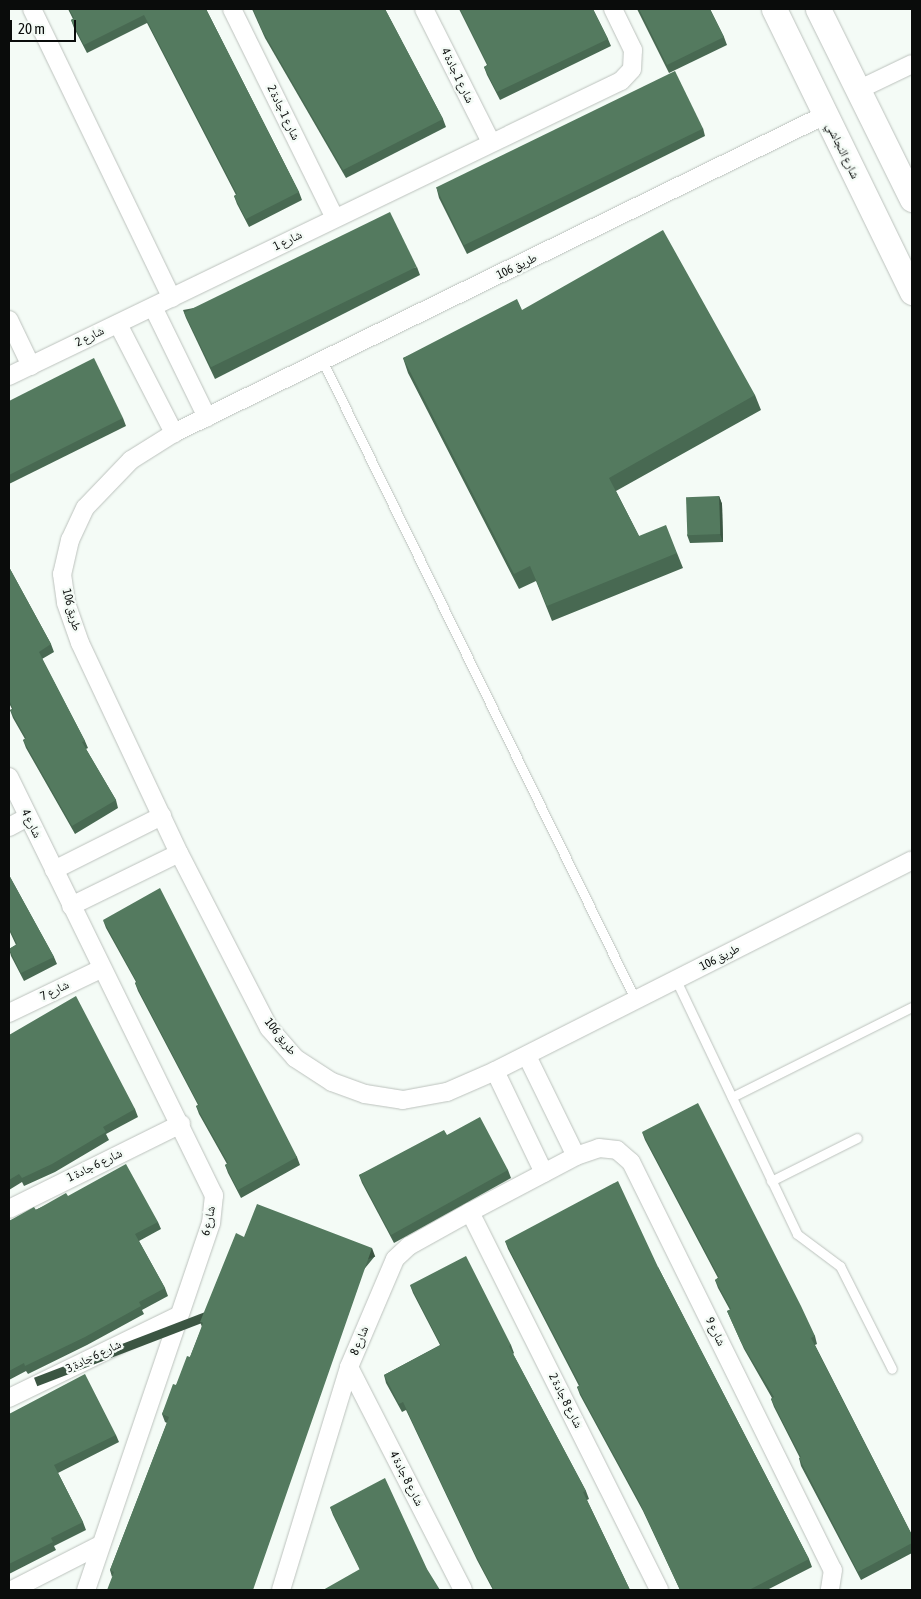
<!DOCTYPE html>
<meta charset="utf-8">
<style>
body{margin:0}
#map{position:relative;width:921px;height:1599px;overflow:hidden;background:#f4fbf6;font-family:"Asap Condensed","Noto Naskh Arabic",sans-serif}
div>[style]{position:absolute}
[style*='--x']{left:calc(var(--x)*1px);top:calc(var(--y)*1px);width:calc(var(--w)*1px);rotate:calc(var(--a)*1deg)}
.roads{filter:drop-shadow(0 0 1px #bcc2bd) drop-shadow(0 0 1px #bcc2bd)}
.service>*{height:9px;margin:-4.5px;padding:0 4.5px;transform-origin:4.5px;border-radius:4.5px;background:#fff}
.minor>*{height:18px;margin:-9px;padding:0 9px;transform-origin:9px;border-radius:9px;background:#fff}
.secondary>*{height:25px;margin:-12.5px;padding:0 12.5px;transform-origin:12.5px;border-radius:12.5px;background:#fff}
.wall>*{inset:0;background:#486952}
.shaded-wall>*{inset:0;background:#3b5542;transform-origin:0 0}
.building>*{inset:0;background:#547a5f;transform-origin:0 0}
span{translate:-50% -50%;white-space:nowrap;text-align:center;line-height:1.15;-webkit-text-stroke:4.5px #f4fbf6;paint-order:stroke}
.street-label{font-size:12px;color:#0a0c0b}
.frame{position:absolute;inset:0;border:10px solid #0a0c0b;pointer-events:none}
.scale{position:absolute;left:10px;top:20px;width:66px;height:22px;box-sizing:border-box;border:2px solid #0a0c0b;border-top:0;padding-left:6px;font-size:15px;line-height:18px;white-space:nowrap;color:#0a0c0b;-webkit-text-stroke:4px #f4fbf6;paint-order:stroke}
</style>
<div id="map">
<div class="roads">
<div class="service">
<div style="--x:323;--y:362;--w:712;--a:63.9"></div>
<div style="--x:676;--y:980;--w:281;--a:64.5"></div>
<div style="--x:797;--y:1234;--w:54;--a:36.7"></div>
<div style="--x:840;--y:1266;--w:115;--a:63.2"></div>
<div style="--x:732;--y:1097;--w:201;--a:-26.6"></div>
<div style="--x:771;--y:1181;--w:96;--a:-26.6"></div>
</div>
<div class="minor">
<div style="--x:32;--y:9;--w:321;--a:64.2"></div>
<div style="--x:232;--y:9;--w:233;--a:63.8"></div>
<div style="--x:424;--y:9;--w:149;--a:63.3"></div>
<div style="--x:858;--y:90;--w:60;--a:-25.7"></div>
<div style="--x:825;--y:115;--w:725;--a:153.97"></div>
<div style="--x:174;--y:433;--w:51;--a:147.9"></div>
<div style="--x:131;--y:460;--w:66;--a:133.8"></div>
<div style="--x:85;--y:508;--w:35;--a:115"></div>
<div style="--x:70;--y:540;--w:35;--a:103"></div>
<div style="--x:62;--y:574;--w:29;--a:82"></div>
<div style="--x:66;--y:603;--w:42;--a:70.7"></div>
<div style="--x:80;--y:643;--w:232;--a:64.8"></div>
<div style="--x:179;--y:853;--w:197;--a:62.8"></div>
<div style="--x:269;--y:1028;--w:40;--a:49"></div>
<div style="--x:295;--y:1058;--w:44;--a:33"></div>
<div style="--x:332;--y:1082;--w:35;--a:20"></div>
<div style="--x:365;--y:1094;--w:38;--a:9"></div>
<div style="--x:403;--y:1100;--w:45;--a:-10.3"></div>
<div style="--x:447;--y:1092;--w:52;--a:-23.6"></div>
<div style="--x:495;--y:1071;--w:467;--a:-26.8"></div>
<div style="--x:153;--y:307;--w:123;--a:63.9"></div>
<div style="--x:9;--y:320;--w:51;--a:64.4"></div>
<div style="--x:118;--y:324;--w:123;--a:62.8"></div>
<div style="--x:9;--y:376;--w:679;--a:-25.74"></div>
<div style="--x:621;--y:81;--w:16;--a:-47"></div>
<div style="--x:632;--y:69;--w:19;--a:-87"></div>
<div style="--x:633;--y:50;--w:46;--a:-116"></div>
<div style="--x:9;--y:777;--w:466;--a:63.9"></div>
<div style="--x:214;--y:1195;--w:28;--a:96"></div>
<div style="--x:211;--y:1223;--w:388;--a:108.8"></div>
<div style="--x:9;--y:827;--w:21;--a:-28"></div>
<div style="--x:54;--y:870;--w:121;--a:-26.6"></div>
<div style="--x:71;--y:906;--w:120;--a:-26.1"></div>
<div style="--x:9;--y:1013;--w:102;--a:-25.6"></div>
<div style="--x:527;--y:1056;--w:111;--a:63.9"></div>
<div style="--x:495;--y:1071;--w:113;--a:64.3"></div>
<div style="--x:9;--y:1209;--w:192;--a:-26.3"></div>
<div style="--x:470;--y:1212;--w:423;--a:63.4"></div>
<div style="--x:349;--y:1367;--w:250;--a:62.9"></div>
<div style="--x:9;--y:1398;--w:188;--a:-25.9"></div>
<div style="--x:12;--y:1590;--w:99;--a:-27.1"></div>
<div style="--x:281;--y:1590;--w:233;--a:-73"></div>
<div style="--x:349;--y:1367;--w:117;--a:-66.9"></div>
<div style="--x:395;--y:1259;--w:19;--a:-43"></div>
<div style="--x:409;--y:1246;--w:70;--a:-29.1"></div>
<div style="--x:470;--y:1212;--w:120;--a:-27.8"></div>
<div style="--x:576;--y:1156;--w:24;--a:-19"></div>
<div style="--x:599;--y:1148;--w:18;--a:6"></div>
<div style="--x:617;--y:1150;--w:18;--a:41"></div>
<div style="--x:631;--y:1162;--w:455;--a:63.7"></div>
<div style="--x:833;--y:1570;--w:20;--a:99"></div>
</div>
<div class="secondary">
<div style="--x:774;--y:9;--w:315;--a:64"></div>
<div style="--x:818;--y:9;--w:212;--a:63.7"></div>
</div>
</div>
<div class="wall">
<div style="clip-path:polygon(68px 9px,206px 9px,299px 192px,302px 200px,249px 227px,237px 204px,234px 196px,236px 195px,147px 23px,87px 53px,74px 28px,71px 20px,73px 19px)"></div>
<div style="clip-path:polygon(252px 9px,385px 9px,443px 119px,446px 127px,346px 178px,265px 38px)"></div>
<div style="clip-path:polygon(459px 9px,593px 9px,608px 39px,611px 46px,500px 100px,487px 75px,484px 67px,487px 65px)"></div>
<div style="clip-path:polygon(637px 9px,710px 9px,724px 37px,727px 45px,669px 73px)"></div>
<div style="clip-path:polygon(703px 128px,705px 136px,467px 254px,439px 198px,437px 190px)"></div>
<div style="clip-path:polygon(417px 267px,420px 275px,215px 379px,186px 318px,183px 310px)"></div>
<div style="clip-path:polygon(522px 310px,755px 395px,761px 410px,616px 491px,639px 536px,677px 553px,683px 568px,552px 621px,536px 581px,519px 589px,408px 373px,403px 358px)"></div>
<div style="clip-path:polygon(9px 401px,123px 418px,126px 426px,9px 484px)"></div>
<div style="clip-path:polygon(719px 496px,722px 504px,723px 542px,690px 543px,687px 535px)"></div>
<div style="clip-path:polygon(9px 567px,51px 644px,54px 652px,42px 659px,85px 741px,88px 748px,86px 749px,116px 800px,118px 808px,75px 834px,26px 748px,23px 740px,25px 739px,13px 718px,10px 710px,12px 709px,9px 703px)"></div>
<div style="clip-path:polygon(9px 875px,54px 957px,57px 964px,24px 981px,11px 956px,9px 949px,16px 945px,9px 930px)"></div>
<div style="clip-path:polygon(103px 920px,297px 1157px,300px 1165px,241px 1198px,228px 1173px,225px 1165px,227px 1164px,199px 1114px,196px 1106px,198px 1105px,138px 991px,135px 983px,136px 982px,106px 928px)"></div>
<div style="clip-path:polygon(9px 1035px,135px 1109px,138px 1117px,106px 1134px,109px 1140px,55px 1172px,24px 1186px,22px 1182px,9px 1190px)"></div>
<div style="clip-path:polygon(642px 1132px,815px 1336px,817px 1344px,815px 1345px,912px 1535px,912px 1553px,861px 1580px,801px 1466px,799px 1458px,800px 1458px,774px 1407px,771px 1399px,772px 1398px,744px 1349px,727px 1311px,730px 1310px,718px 1288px,715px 1280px,718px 1278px,645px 1140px)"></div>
<div style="clip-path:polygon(447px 1135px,508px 1170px,511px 1178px,394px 1243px,362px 1183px,359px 1175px)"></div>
<div style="clip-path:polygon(68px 1196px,158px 1222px,161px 1229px,139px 1241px,165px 1288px,168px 1296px,142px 1310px,144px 1314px,87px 1345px,28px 1374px,26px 1371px,9px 1380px,9px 1221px)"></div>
<div style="clip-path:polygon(244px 1237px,375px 1256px,112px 1577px,110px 1570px,167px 1423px,165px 1422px,162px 1414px,190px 1357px,202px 1327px,200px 1322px)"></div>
<div style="clip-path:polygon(505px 1241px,658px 1267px,809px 1559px,812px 1567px,767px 1590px,680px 1590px,643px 1511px,580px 1395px,577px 1387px,579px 1386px,508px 1249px)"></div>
<div style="clip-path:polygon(410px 1285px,511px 1345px,514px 1353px,513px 1354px,586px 1491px,589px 1499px,587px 1500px,630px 1590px,493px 1590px,477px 1560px,406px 1410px,402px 1412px,386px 1383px,384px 1375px,440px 1345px,413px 1293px)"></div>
<div style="clip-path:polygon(9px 1414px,116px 1435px,119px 1442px,58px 1473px,83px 1522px,86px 1530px,54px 1546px,56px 1550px,9px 1574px)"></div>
<div style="clip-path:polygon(330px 1507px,427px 1569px,360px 1570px,333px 1515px)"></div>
</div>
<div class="shaded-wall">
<div style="clip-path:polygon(719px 496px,722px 504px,723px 542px,720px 534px)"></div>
<div style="left:372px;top:1248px;width:9px;height:362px;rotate:69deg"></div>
</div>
<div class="building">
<div style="clip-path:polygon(69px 9px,206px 9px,299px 192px,246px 219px,234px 196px,237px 194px,144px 15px,84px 45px,71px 20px,74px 18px)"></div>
<div style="clip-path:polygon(253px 9px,385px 9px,443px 119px,343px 170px,262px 30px)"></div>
<div style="clip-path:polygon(460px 9px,593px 9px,608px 39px,497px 92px,484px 67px,488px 65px)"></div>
<div style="clip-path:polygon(639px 9px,710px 9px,724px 37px,667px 65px)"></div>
<div style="left:675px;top:71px;width:64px;height:266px;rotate:64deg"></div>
<div style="left:390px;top:212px;width:61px;height:229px;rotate:64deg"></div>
<div style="clip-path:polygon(663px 230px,755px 395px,609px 478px,639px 536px,666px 525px,677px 553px,547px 606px,530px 566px,514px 574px,403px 358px,517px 299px,522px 310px)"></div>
<div style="clip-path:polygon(94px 358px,123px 418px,9px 475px,9px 401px)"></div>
<div style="left:719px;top:496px;width:38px;height:33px;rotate:88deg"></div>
<div style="clip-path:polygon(9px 567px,51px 644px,39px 652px,85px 741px,82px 742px,116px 800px,72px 826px,23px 740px,26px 738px,10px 710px,13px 709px,9px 700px)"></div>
<div style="clip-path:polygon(9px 875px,54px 957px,21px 973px,9px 949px,17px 944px,9px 928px)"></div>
<div style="clip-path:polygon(160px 888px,297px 1157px,238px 1190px,225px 1165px,228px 1163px,196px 1106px,199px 1105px,135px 983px,137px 982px,103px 920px)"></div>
<div style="clip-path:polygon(76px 996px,135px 1109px,103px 1127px,106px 1132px,52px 1164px,22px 1178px,19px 1174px,9px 1180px,9px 1035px)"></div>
<div style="clip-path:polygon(698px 1103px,801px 1306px,815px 1336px,811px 1338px,912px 1535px,912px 1543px,858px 1572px,799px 1458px,801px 1457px,771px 1399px,774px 1397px,741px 1342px,727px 1311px,731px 1309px,715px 1280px,719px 1277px,642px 1132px)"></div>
<div style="clip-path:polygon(480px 1117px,508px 1170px,391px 1235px,359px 1175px,444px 1130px,447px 1135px)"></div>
<div style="clip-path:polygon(126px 1164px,158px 1222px,135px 1234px,165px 1288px,139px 1302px,141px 1306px,85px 1337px,25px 1366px,24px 1363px,9px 1371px,9px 1221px,34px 1207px,36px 1210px,66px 1193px,68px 1196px)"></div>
<div style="clip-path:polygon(618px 1181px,658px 1267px,809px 1559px,749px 1590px,680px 1590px,640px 1503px,577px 1387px,580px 1385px,505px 1241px)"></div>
<div style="clip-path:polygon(257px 1204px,372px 1248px,253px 1590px,107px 1590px,114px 1572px,110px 1570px,169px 1417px,162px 1414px,173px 1384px,176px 1385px,187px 1356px,190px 1357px,203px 1323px,200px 1322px,236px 1233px,244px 1237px)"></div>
<div style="clip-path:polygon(466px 1256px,511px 1345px,509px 1346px,586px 1491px,583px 1492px,630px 1590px,494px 1590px,474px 1552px,403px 1402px,399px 1404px,384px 1375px,441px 1345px,410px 1285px)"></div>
<div style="clip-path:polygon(85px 1374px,116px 1435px,54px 1465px,83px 1522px,51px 1538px,53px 1542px,9px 1564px,9px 1414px)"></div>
<div style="clip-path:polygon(385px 1478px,427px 1569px,440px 1590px,323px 1590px,360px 1569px,330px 1507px)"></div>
</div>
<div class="street-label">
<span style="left:457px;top:76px;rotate:64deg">شارع 1 جادة 4</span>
<span style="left:283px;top:113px;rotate:64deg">شارع 1 جادة 2</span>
<span style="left:842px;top:151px;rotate:64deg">شارع النجاشي</span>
<span style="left:288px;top:241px;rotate:-26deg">شارع 1</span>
<span style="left:517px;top:267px;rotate:-26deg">طريق 106</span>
<span style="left:90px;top:337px;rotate:-26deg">شارع 2</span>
<span style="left:71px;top:610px;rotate:75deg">طريق 106</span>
<span style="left:31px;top:824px;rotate:64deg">شارع 4</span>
<span style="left:720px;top:958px;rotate:-27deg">طريق 106</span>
<span style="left:55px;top:991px;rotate:-26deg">شارع 7</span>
<span style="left:280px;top:1037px;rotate:52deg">طريق 106</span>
<span style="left:95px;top:1166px;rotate:-26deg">شارع 6 جادة 1</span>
<span style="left:209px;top:1221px;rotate:-78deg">شارع 6</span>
<span style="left:715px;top:1332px;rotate:64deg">شارع 9</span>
<span style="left:360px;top:1341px;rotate:-68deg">شارع 8</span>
<span style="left:94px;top:1357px;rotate:-26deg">شارع 6 جادة 3</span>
<span style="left:565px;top:1401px;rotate:63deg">شارع 8 جادة 2</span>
<span style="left:406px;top:1479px;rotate:63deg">شارع 8 جادة 4</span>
</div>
<div class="frame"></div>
<div class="scale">20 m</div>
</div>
